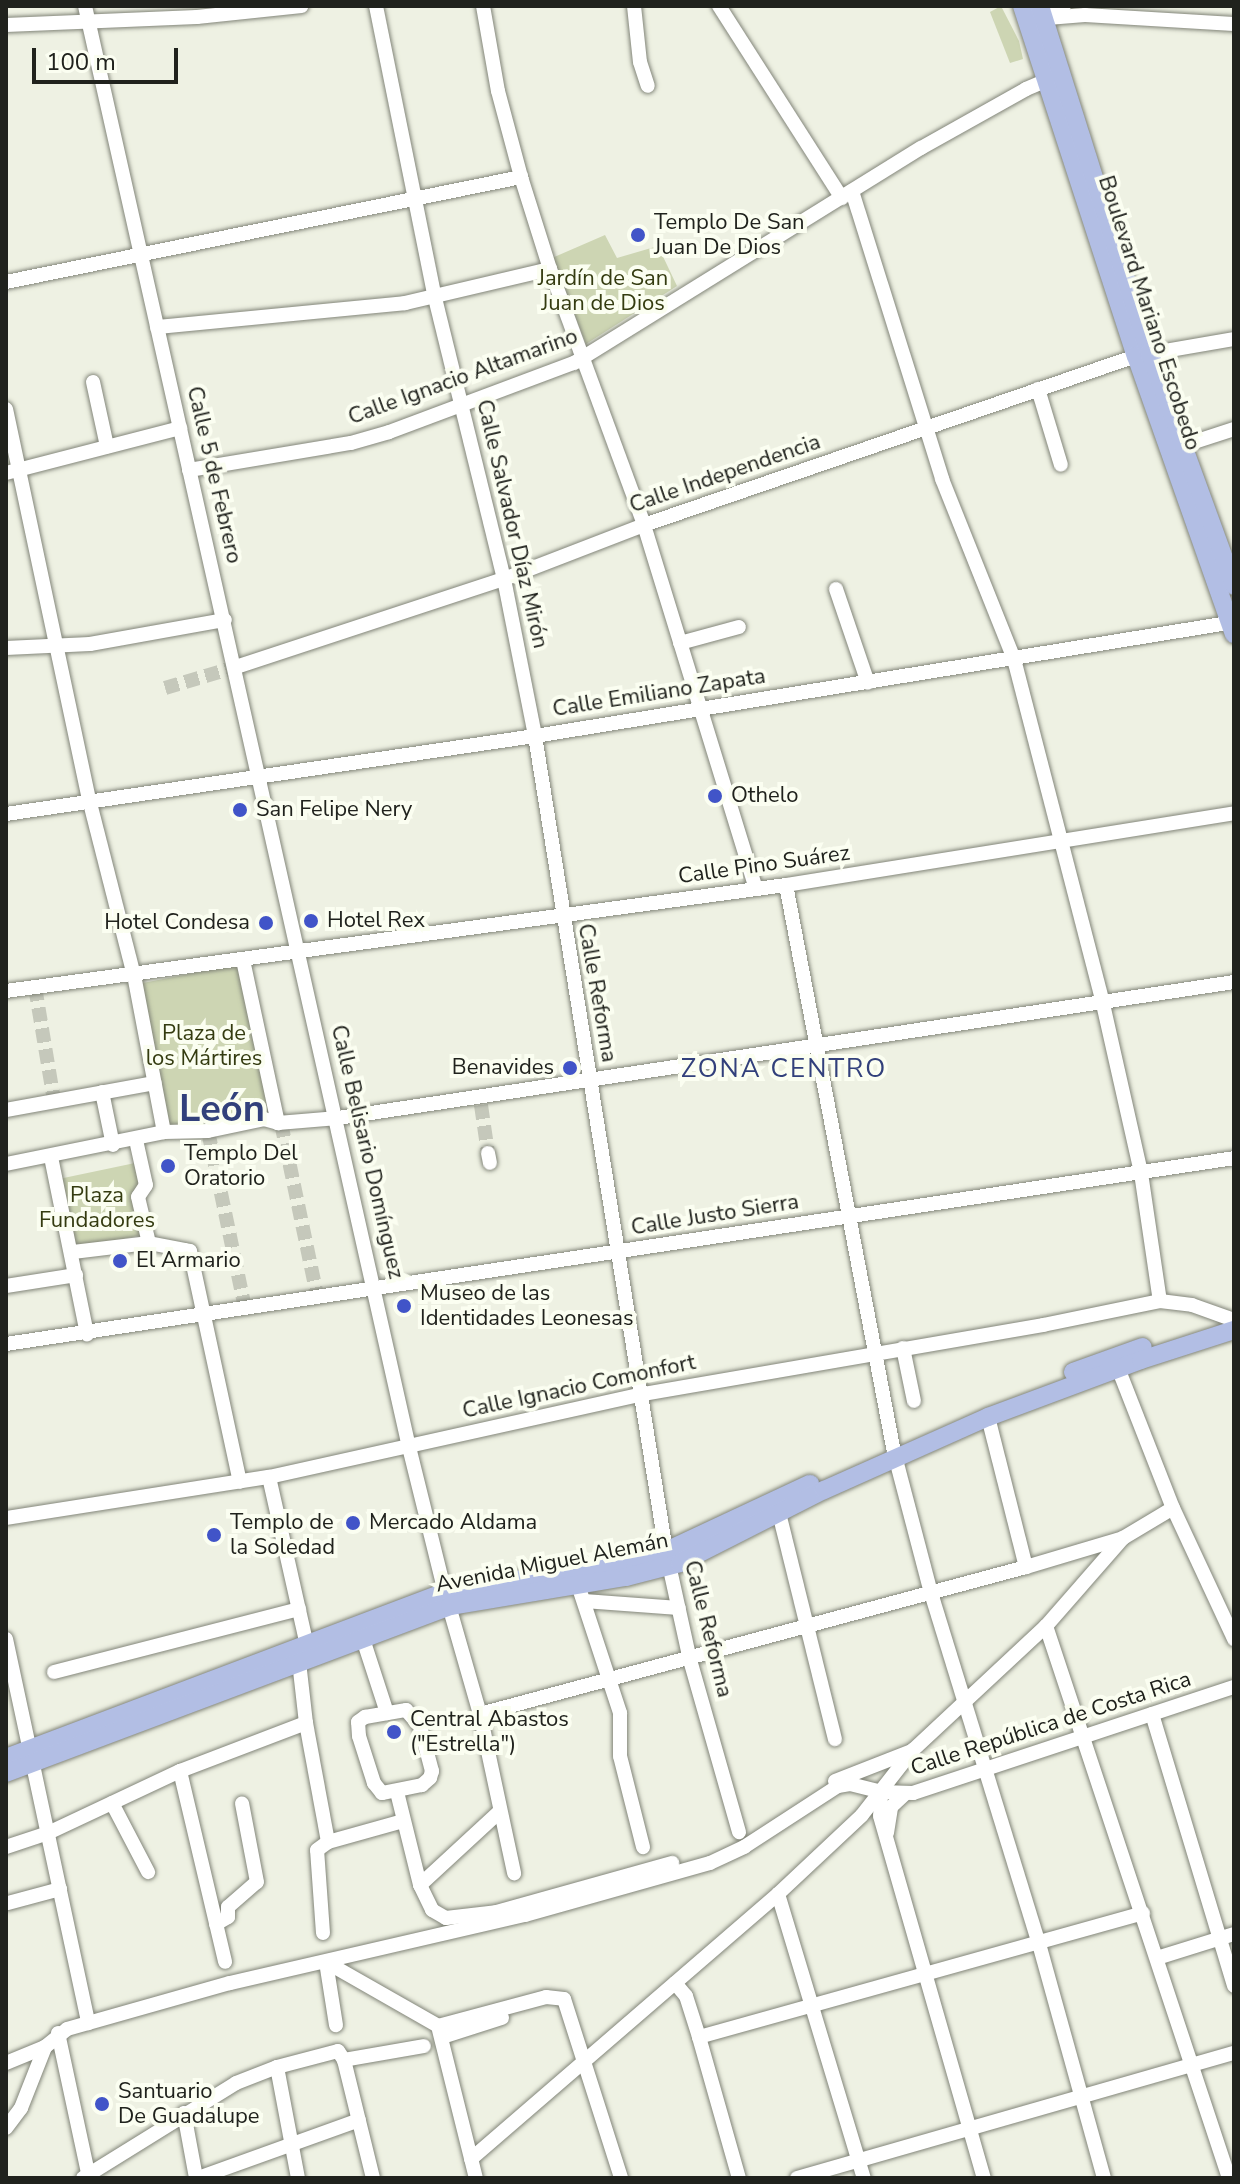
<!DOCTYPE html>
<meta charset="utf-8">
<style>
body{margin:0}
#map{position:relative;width:1240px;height:2184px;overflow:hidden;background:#eef1e3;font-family:"Nunito Sans",sans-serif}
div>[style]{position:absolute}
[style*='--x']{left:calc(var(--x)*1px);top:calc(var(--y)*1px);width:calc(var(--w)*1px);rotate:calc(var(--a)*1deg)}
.green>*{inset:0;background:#cdd5b3;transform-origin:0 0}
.minor-tunnel>*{height:14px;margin-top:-7px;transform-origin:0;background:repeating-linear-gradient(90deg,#c5c8bb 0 14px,transparent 0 21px)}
.roads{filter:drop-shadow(0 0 2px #828579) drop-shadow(0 0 2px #828579)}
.minor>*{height:14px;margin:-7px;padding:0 7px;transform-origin:7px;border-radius:7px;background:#fff}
.major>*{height:18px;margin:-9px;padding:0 9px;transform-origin:9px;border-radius:9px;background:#b2bee4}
.dots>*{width:22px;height:22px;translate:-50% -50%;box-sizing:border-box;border:4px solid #fbfef1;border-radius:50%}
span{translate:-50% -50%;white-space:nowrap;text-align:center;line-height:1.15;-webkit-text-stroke:8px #fbfef1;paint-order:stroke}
.poi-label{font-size:22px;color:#20221d}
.left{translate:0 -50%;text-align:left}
.right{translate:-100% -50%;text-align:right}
.park-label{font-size:22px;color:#343b10}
.street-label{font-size:22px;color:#20221d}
.quarter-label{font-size:26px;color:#32407b;letter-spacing:2px}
.town-label{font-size:38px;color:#32407b;font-weight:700}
.frame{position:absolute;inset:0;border:8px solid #20221d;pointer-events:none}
.scale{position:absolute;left:32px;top:48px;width:146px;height:36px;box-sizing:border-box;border:4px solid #20221d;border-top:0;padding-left:10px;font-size:24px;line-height:28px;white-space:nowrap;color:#20221d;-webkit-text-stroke:6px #fbfef1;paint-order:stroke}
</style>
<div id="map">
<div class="green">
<div style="clip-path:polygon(1001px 6px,1019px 41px,1023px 59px,1010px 63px,990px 12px)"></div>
<div style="clip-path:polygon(605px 235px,617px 258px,658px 246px,677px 286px,586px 344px,552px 258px)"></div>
<div style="left:240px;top:964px;width:152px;height:103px;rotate:79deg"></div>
<div style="clip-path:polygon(135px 1163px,142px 1194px,141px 1235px,70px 1251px,54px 1180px)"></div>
</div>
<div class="minor-tunnel">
<div style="--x:165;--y:688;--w:74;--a:-16.5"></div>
<div style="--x:35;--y:987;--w:116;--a:80.5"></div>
<div style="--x:481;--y:1105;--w:49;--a:81.7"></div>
<div style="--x:281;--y:1123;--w:177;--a:78.2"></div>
<div style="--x:208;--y:1131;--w:181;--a:78.2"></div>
</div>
<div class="roads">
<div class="minor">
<div style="--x:85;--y:6;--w:1477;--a:77.33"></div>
<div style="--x:409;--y:1447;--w:149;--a:76.1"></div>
<div style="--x:445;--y:1592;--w:127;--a:74"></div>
<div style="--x:480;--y:1714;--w:163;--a:77.9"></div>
<div style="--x:376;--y:6;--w:298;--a:78.6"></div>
<div style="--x:435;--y:298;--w:289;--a:76.2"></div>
<div style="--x:504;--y:579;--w:160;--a:78.8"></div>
<div style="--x:535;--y:736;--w:825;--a:80.87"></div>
<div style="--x:666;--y:1551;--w:112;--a:77.6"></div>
<div style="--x:690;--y:1660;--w:179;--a:74.1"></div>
<div style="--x:483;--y:6;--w:86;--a:80"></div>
<div style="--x:498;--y:91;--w:89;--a:75"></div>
<div style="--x:521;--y:177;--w:96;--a:72.5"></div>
<div style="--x:550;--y:269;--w:273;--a:69.8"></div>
<div style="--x:644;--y:525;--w:380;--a:72.9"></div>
<div style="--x:634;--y:6;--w:56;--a:83.9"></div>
<div style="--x:640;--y:62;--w:25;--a:72"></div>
<div style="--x:719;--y:6;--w:228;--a:57.4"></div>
<div style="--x:1032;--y:7;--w:32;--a:-2"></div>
<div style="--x:1035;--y:19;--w:50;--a:-4.6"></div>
<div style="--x:1085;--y:15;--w:149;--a:3.5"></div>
<div style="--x:6;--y:25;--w:191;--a:-2.4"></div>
<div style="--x:197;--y:17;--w:105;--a:-6"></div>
<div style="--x:852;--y:191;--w:302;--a:72.6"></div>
<div style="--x:942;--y:479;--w:194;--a:68.2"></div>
<div style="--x:1014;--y:659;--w:356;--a:75.5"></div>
<div style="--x:1103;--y:1004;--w:173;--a:77.3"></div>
<div style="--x:1141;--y:1173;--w:129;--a:81.6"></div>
<div style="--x:6;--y:282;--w:526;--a:-11.52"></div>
<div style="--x:157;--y:327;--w:249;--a:-5.5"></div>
<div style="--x:405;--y:303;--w:149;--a:-13.2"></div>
<div style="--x:93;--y:382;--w:66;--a:77.7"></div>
<div style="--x:1038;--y:389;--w:79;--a:73.2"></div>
<div style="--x:6;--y:409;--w:403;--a:78"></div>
<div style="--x:90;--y:803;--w:178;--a:75.7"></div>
<div style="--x:134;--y:975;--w:160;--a:79.2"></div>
<div style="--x:1182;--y:446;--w:55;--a:-18.1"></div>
<div style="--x:189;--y:470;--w:164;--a:-9.5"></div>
<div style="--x:351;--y:443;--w:40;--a:-16"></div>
<div style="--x:389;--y:432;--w:197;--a:-20.5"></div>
<div style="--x:574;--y:363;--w:408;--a:-31.8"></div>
<div style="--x:921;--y:148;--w:120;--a:-29.3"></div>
<div style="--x:1026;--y:89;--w:30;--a:-23"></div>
<div style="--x:6;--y:473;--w:180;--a:-14.5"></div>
<div style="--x:836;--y:589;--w:99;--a:71.2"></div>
<div style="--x:680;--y:643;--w:61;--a:-15.2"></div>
<div style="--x:6;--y:648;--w:84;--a:-2.7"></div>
<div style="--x:90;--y:644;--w:137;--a:-10.1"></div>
<div style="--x:236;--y:667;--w:282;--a:-18.2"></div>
<div style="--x:504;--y:579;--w:150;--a:-21.1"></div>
<div style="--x:644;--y:525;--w:520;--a:-18.96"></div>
<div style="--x:1136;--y:356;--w:99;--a:-9.8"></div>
<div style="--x:6;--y:814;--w:535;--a:-8.39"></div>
<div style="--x:535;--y:736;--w:708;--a:-9.26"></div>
<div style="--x:786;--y:885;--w:577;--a:79.22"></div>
<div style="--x:894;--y:1452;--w:146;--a:75.3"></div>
<div style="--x:931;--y:1593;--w:363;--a:72.9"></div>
<div style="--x:1038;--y:1940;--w:247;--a:74.5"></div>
<div style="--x:243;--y:960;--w:167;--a:77.9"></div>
<div style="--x:6;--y:991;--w:787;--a:-7.74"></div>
<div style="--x:786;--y:885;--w:454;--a:-9.1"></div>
<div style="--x:102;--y:1092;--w:54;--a:78.3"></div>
<div style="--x:6;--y:1110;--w:151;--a:-10.3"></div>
<div style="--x:136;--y:1140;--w:46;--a:77.5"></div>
<div style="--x:146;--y:1185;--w:14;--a:124"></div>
<div style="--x:138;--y:1197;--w:47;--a:76.6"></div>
<div style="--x:488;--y:1153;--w:10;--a:79"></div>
<div style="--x:51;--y:1157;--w:181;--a:78.5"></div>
<div style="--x:6;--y:1164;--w:161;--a:-11.4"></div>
<div style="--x:164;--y:1132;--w:44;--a:-1.3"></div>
<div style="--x:208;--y:1131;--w:57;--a:-12.1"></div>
<div style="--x:264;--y:1119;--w:15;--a:16"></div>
<div style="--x:278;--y:1123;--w:60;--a:-4.8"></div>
<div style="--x:338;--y:1118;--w:906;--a:-8.63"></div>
<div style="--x:184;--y:1250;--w:6;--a:9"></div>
<div style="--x:190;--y:1251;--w:236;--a:77.8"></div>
<div style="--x:73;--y:1252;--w:77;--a:-6.8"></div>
<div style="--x:149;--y:1243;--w:36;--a:11"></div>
<div style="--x:184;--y:1250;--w:7;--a:74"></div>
<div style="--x:6;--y:1286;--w:71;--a:-8.9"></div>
<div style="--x:6;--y:1344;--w:1242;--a:-8.61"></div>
<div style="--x:903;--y:1348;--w:54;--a:78.3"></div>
<div style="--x:1118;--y:1368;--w:150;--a:68.6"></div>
<div style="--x:1173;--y:1508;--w:145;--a:65"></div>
<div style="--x:988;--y:1417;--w:155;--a:75.8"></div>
<div style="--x:269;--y:1477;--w:173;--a:77.3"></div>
<div style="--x:779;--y:1513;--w:233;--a:76.1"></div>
<div style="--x:6;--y:1518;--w:266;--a:-8.9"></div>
<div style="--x:269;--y:1477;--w:378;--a:-12.5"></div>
<div style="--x:638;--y:1395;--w:411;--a:-9.8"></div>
<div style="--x:1043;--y:1325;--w:119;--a:-11.6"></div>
<div style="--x:1160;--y:1301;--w:32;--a:7"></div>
<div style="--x:1192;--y:1305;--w:45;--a:19.7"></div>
<div style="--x:578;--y:1585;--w:135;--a:71.8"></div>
<div style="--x:620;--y:1713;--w:43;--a:90"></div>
<div style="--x:620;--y:1756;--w:94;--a:75.8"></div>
<div style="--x:584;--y:1601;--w:95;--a:4.2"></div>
<div style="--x:1046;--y:1626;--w:582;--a:71.66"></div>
<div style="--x:6;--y:1639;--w:393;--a:77.9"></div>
<div style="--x:363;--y:1639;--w:78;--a:72"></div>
<div style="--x:298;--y:1653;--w:70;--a:83.5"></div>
<div style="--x:306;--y:1723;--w:121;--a:79.5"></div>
<div style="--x:54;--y:1672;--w:253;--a:-14.4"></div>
<div style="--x:406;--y:1710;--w:21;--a:49"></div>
<div style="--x:420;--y:1726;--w:47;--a:75.1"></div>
<div style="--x:432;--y:1771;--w:7;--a:106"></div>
<div style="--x:430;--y:1778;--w:11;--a:139"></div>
<div style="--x:422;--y:1785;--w:41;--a:168.7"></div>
<div style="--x:382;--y:1793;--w:13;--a:-129"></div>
<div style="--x:374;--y:1783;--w:49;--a:-107.7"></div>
<div style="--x:359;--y:1736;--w:14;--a:-94"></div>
<div style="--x:358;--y:1722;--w:9;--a:-36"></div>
<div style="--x:365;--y:1717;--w:42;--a:-9.7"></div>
<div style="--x:480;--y:1714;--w:565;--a:-15.07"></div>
<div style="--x:1026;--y:1567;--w:101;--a:-16.6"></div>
<div style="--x:1123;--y:1538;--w:58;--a:-31"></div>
<div style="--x:1152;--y:1714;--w:284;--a:73.2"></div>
<div style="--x:180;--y:1771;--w:196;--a:76.7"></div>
<div style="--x:835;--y:1781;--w:83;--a:-21.3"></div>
<div style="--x:397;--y:1792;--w:96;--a:76.1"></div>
<div style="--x:420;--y:1885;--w:28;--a:64"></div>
<div style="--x:432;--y:1910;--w:16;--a:30"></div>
<div style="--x:446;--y:1918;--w:50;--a:-6.8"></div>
<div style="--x:496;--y:1912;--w:183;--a:-15.6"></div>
<div style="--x:881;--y:1793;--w:23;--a:92"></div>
<div style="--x:880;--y:1816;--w:377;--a:74"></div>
<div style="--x:112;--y:1803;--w:78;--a:62.4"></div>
<div style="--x:887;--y:1833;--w:26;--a:-81"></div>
<div style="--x:891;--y:1807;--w:18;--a:-43"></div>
<div style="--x:6;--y:1847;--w:44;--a:-18.4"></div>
<div style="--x:48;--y:1833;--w:146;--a:-25.2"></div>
<div style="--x:180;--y:1771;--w:135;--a:-20.9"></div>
<div style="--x:420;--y:1885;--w:108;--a:-42.7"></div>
<div style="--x:778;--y:1894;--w:297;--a:73.2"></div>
<div style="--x:8;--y:1903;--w:54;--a:-15.1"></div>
<div style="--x:216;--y:1924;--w:14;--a:-30"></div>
<div style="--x:228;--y:1917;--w:10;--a:-90"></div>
<div style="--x:228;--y:1907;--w:38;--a:-41"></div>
<div style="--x:257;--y:1882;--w:80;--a:-100.8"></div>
<div style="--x:323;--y:1933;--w:83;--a:-94.1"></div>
<div style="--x:317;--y:1850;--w:14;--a:-36"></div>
<div style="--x:328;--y:1842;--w:78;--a:-15.6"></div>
<div style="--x:1157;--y:1958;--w:81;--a:-17.3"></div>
<div style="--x:326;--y:1962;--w:129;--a:29.7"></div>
<div style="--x:438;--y:2026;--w:157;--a:76"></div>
<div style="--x:326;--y:1962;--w:64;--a:81"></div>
<div style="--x:675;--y:1983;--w:17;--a:50"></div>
<div style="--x:686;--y:1996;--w:43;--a:72.4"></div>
<div style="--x:699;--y:2037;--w:147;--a:74.2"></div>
<div style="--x:564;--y:1999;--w:188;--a:72.3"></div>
<div style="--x:438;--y:2026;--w:112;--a:-15"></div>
<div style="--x:546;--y:1997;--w:18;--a:6"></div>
<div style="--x:58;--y:2033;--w:143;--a:77.9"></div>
<div style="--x:442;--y:2037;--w:63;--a:-17.6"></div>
<div style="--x:699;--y:2037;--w:461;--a:-15.6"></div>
<div style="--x:344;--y:2060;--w:81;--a:-9.9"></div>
<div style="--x:6;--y:2063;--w:42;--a:-22.3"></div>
<div style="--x:277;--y:2067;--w:113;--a:79.3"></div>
<div style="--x:184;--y:2113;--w:66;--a:79.5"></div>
<div style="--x:6;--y:2128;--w:25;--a:-53"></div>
<div style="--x:21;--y:2108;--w:66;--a:-68.5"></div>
<div style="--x:45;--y:2047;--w:28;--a:-39"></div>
<div style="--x:67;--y:2029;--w:169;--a:-15.8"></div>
<div style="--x:230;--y:1983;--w:303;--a:-13"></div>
<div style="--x:525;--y:1915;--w:192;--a:-15.7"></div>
<div style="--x:710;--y:1863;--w:38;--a:-25"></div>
<div style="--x:744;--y:1847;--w:112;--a:-33"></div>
<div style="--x:838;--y:1786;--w:12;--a:-9"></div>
<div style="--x:850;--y:1784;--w:32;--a:14"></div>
<div style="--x:881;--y:1792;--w:32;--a:2"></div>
<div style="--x:913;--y:1793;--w:338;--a:-18.3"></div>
<div style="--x:471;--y:2159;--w:406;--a:-40.8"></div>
<div style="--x:778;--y:1894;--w:115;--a:-43.2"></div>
<div style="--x:862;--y:1815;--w:83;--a:-51.9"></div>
<div style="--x:913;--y:1750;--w:182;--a:-43"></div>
<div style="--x:1046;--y:1626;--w:117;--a:-48.8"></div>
<div style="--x:83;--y:2178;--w:180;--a:-31.8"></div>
<div style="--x:236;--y:2083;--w:44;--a:-21.3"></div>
<div style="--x:277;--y:2067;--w:63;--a:-14.7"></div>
<div style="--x:338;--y:2051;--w:11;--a:56"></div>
<div style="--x:344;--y:2060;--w:122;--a:76.2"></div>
<div style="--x:198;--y:2178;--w:171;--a:-19.8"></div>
<div style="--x:797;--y:2178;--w:455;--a:-16"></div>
</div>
<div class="major">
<div style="--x:1022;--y:6;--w:368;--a:72"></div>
<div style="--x:1136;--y:356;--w:295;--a:70.6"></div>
<div style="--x:1040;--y:6;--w:363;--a:72.5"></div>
<div style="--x:1149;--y:352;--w:249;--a:70"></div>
<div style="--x:1073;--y:1372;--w:74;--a:-19.7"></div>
<div style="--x:6;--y:1758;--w:469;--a:-20.7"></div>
<div style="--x:445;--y:1592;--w:193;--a:-9.6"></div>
<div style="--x:635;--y:1560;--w:32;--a:-16"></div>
<div style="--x:666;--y:1551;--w:159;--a:-25"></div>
<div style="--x:6;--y:1773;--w:474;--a:-20.6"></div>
<div style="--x:450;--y:1606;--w:178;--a:-9.4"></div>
<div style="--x:626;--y:1577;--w:56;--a:-14.5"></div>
<div style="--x:680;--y:1563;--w:161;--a:-26.9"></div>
<div style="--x:824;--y:1490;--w:180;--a:-24"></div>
<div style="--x:988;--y:1417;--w:163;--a:-20.4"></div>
<div style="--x:1141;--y:1360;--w:98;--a:-17.9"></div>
</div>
</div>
<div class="dots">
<div style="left:638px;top:235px;background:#4154c8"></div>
<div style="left:715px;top:796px;background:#4154c8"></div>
<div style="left:240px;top:810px;background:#4154c8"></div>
<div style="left:311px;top:921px;background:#4154c8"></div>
<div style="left:266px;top:923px;background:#4154c8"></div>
<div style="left:570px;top:1068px;background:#4154c8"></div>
<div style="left:168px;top:1166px;background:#4154c8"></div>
<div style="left:120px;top:1261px;background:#4154c8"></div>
<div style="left:404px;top:1306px;background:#4154c8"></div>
<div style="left:353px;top:1523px;background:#4154c8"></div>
<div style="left:214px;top:1535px;background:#4154c8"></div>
<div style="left:394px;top:1732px;background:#4154c8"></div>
<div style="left:102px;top:2104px;background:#4154c8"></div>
</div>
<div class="poi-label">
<span class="left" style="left:654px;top:235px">Templo De San<br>Juan De Dios</span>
<span class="left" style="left:731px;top:796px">Othelo</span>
<span class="left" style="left:256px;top:810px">San Felipe Nery</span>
<span class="left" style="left:327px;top:921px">Hotel Rex</span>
<span class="right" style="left:250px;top:923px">Hotel Condesa</span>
<span class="right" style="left:554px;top:1068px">Benavides</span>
<span class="left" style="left:184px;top:1166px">Templo Del<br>Oratorio</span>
<span class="left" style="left:136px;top:1261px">El Armario</span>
<span class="left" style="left:420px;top:1306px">Museo de las<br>Identidades Leonesas</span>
<span class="left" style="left:230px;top:1535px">Templo de<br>la Soledad</span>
<span class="left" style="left:369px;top:1523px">Mercado Aldama</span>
<span class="left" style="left:410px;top:1732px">Central Abastos<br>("Estrella")</span>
<span class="left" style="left:118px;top:2104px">Santuario<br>De Guadalupe</span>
</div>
<div class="park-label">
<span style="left:603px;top:291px">Jardín de San<br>Juan de Dios</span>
<span style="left:204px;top:1046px">Plaza de<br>los Mártires</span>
<span style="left:97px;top:1208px">Plaza<br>Fundadores</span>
</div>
<div class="street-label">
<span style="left:1149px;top:313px;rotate:72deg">Boulevard Mariano Escobedo</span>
<span style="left:463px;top:377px;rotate:-20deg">Calle Ignacio Altamarino</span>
<span style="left:725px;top:474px;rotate:-19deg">Calle Independencia</span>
<span style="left:214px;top:475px;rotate:77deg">Calle 5 de Febrero</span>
<span style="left:512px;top:524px;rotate:77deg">Calle Salvador Díaz Mirón</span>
<span style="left:659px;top:693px;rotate:-9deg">Calle Emiliano Zapata</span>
<span style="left:764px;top:865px;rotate:-8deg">Calle Pino Suárez</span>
<span style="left:597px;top:993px;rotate:80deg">Calle Reforma</span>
<span style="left:367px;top:1152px;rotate:77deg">Calle Belisario Domínguez</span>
<span style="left:715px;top:1215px;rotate:-9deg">Calle Justo Sierra</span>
<span style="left:579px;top:1387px;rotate:-12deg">Calle Ignacio Comonfort</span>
<span style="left:552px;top:1563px;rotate:-11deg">Avenida Miguel Alemán</span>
<span style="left:708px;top:1629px;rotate:76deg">Calle Reforma</span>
<span style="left:1051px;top:1724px;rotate:-18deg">Calle República de Costa Rica</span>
</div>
<div class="quarter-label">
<span style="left:784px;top:1069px">ZONA CENTRO</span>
</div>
<div class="town-label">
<span style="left:222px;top:1109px">León</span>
</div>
<div class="frame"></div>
<div class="scale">100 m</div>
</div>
